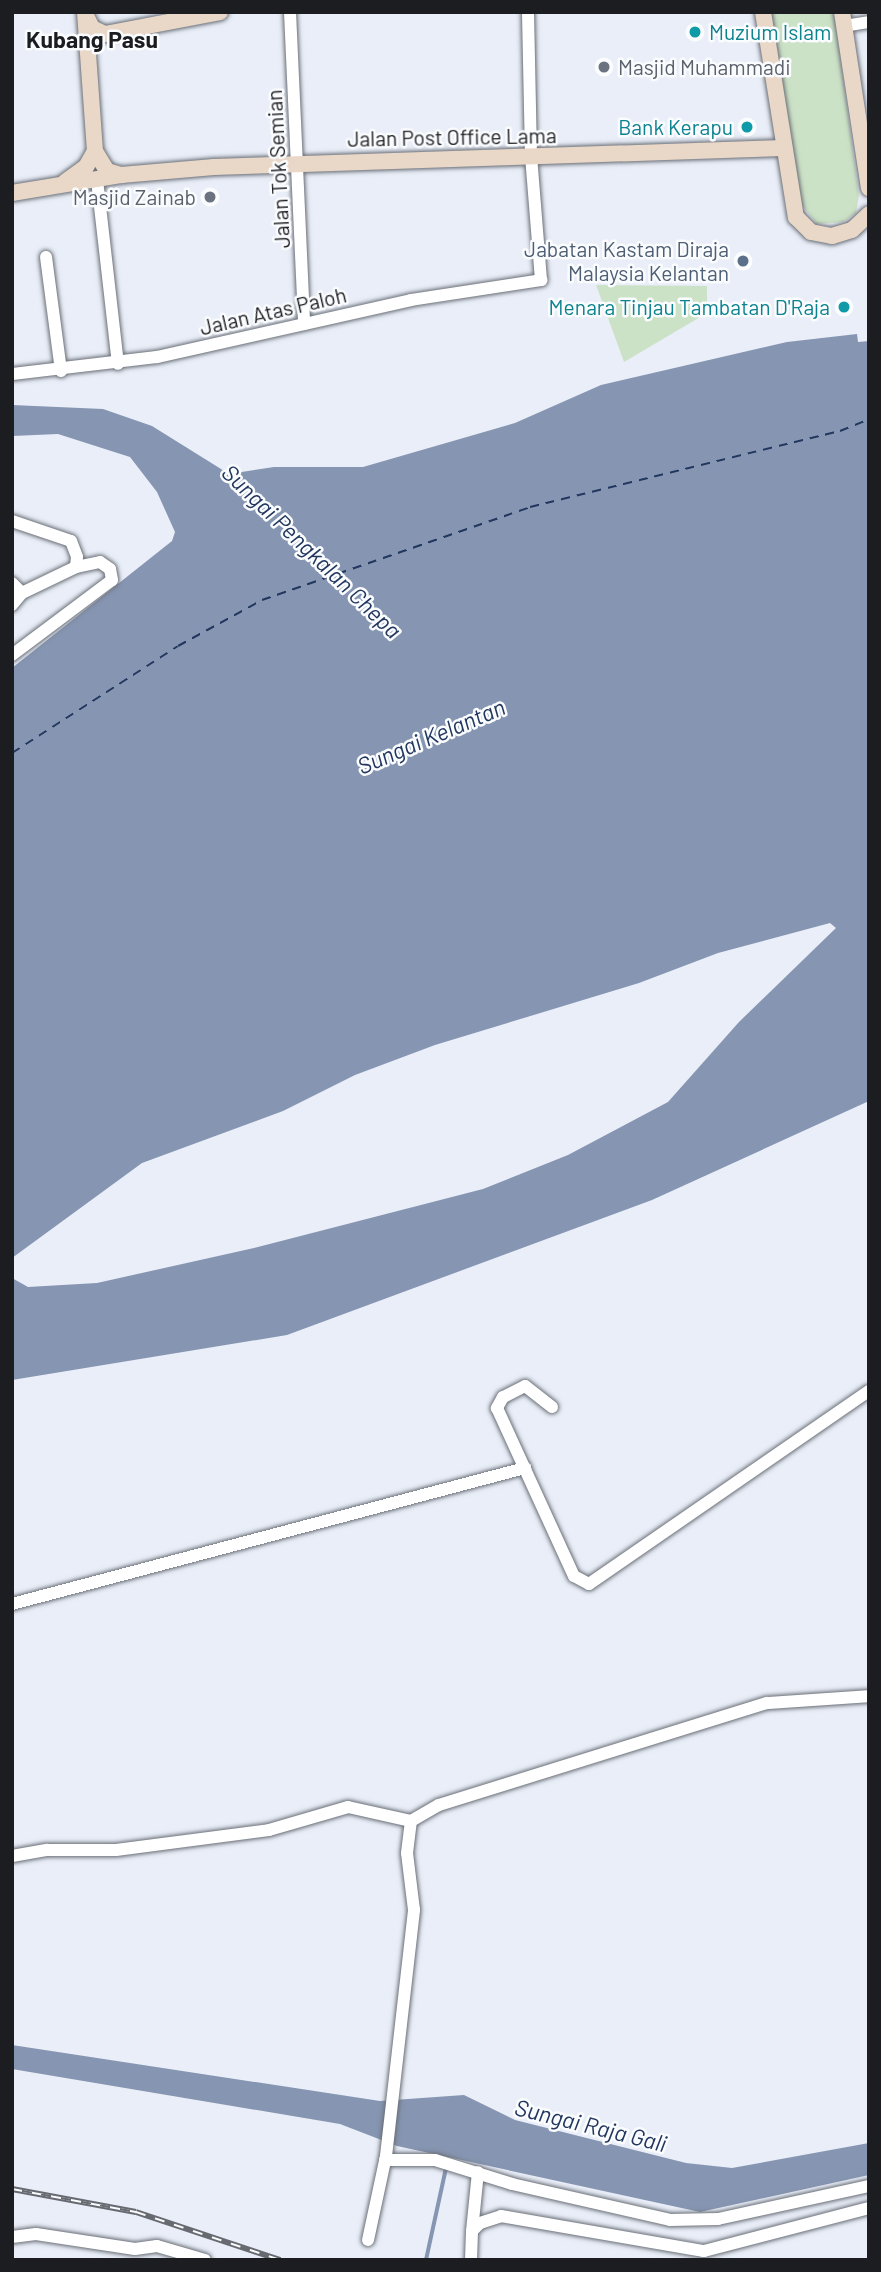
<!DOCTYPE html>
<style>
body{margin:0}
#map{position:relative;width:881px;height:2272px;overflow:hidden;background:#e9eef8;font-family:Barlow,sans-serif}
div>[style]{position:absolute}
[style*='--x']{left:calc(var(--x)*1px);top:calc(var(--y)*1px);width:calc(var(--w)*1px);rotate:calc(var(--a)*1deg)}
.green>*{inset:0;background:#cce2c6}
.water>*{inset:0;background:#8695b1}
.stream>*{height:3.5px;margin:-1.75px;padding:0 1.75px;transform-origin:1.75px;border-radius:1.75px;background:#8695b1}
.ferry>*{height:2px;margin-top:-1px;transform-origin:0;background:repeating-linear-gradient(90deg,#22375f 0 9px,transparent 0 16px)}
.roads{filter:drop-shadow(0 0 2px #6a6f77) drop-shadow(0 0 2px #6a6f77)}
.minor>*{height:12px;margin:-6px;padding:0 6px;transform-origin:6px;border-radius:6px;background:#fff}
.secondary>*{height:16px;margin:-8px;padding:0 8px;transform-origin:8px;border-radius:8px;background:#e9d7c8}
.rail>*{height:6px;margin-top:-3px;transform-origin:0;background:repeating-linear-gradient(90deg,#fafcfe 0 10px,#686a71 0 20px);box-sizing:border-box;border-block:2px solid #686a71}
.dots>*{width:19px;height:19px;translate:-50% -50%;box-sizing:border-box;border:4px solid #fafcfe;border-radius:50%}
span{translate:-50% -50%;white-space:nowrap;text-align:center;line-height:1.15;-webkit-text-stroke:5px #fafcfe;paint-order:stroke}
.culture-label{font-size:21px;color:#0d838f}
.left{translate:0 -50%;text-align:left}
.right{translate:-100% -50%;text-align:right}
.worship-label{font-size:21px;color:#5b616d}
.street-label{font-size:21px;color:#1c1d21}
.service-label{font-size:21px;color:#4e5e75}
.neighbourhood-label{font-size:23px;color:#1c1d21;font-weight:700}
.water-label{font-size:23px;color:#22375f;font-style:italic}
.frame{position:absolute;inset:0;border:14px solid #1c1d21;pointer-events:none}
</style>
<div id="map">
<div class="green">
<div style="clip-path:polygon(771px 12px,834px 12px,859px 196px,856px 213px,843px 222px,817px 224px,802px 205px)"></div>
<div style="clip-path:polygon(596px 285px,707px 286px,707px 313px,624px 362px)"></div>
</div>
<div class="water">
<div style="clip-path:polygon(857px 334px,858px 342px,869px 341px,869px 1101px,652px 1200px,287px 1335px,12px 1380px,12px 1278px,28px 1287px,97px 1283px,254px 1248px,483px 1189px,568px 1155px,668px 1102px,739px 1022px,836px 928px,830px 923px,718px 953px,639px 983px,435px 1045px,355px 1075px,283px 1111px,142px 1163px,12px 1258px,12px 668px,172px 541px,175px 532px,157px 492px,130px 457px,58px 434px,12px 436px,12px 405px,103px 409px,152px 426px,229px 474px,274px 467px,363px 467px,515px 423px,601px 385px,787px 342px)"></div>
<div style="clip-path:polygon(12px 2045px,380px 2101px,464px 2095px,515px 2120px,686px 2163px,732px 2168px,869px 2143px,869px 2175px,700px 2212px,397px 2146px,340px 2124px,12px 2069px)"></div>
</div>
<div class="stream">
<div style="--x:426;--y:2260;--w:94;--a:-77.7"></div>
</div>
<div class="ferry">
<div style="--x:12;--y:753;--w:197;--a:-32.8"></div>
<div style="--x:178;--y:646;--w:96;--a:-28.7"></div>
<div style="--x:262;--y:600;--w:284;--a:-19.1"></div>
<div style="--x:530;--y:507;--w:319;--a:-13.8"></div>
<div style="--x:840;--y:431;--w:31;--a:-22"></div>
</div>
<div class="roads">
<div class="minor">
<div style="--x:290;--y:12;--w:312;--a:87.4"></div>
<div style="--x:844;--y:26;--w:25;--a:-9"></div>
<div style="--x:97;--y:180;--w:185;--a:83.5"></div>
<div style="--x:46;--y:257;--w:115;--a:82.5"></div>
<div style="--x:12;--y:374;--w:146;--a:-6.7"></div>
<div style="--x:157;--y:357;--w:260;--a:-12.6"></div>
<div style="--x:411;--y:300;--w:132;--a:-8.7"></div>
<div style="--x:541;--y:280;--w:124;--a:-94.6"></div>
<div style="--x:531;--y:156;--w:144;--a:-91.2"></div>
<div style="--x:12;--y:521;--w:62;--a:18.7"></div>
<div style="--x:71;--y:541;--w:17;--a:69"></div>
<div style="--x:77;--y:557;--w:10;--a:96"></div>
<div style="--x:76;--y:567;--w:60;--a:154.3"></div>
<div style="--x:12;--y:583;--w:14;--a:45"></div>
<div style="--x:22;--y:593;--w:16;--a:130"></div>
<div style="--x:12;--y:655;--w:125;--a:-36.9"></div>
<div style="--x:112;--y:580;--w:11;--a:-100"></div>
<div style="--x:110;--y:569;--w:12;--a:-145"></div>
<div style="--x:100;--y:562;--w:25;--a:168"></div>
<div style="--x:552;--y:1407;--w:34;--a:-142"></div>
<div style="--x:525;--y:1386;--w:25;--a:153"></div>
<div style="--x:503;--y:1397;--w:13;--a:119"></div>
<div style="--x:497;--y:1408;--w:185;--a:65.4"></div>
<div style="--x:574;--y:1576;--w:17;--a:28"></div>
<div style="--x:589;--y:1584;--w:340;--a:-34.6"></div>
<div style="--x:12;--y:1604;--w:531;--a:-14.85"></div>
<div style="--x:12;--y:1856;--w:36;--a:-10"></div>
<div style="--x:47;--y:1850;--w:69;--a:0"></div>
<div style="--x:116;--y:1850;--w:154;--a:-7.4"></div>
<div style="--x:269;--y:1830;--w:82;--a:-16.2"></div>
<div style="--x:348;--y:1807;--w:65;--a:12.5"></div>
<div style="--x:385;--y:2160;--w:50;--a:0"></div>
<div style="--x:435;--y:2160;--w:81;--a:17.3"></div>
<div style="--x:512;--y:2184;--w:162;--a:12.8"></div>
<div style="--x:670;--y:2220;--w:48;--a:-1.2"></div>
<div style="--x:718;--y:2219;--w:155;--a:-12.3"></div>
<div style="--x:472;--y:2231;--w:59;--a:-84.2"></div>
<div style="--x:12;--y:2237;--w:24;--a:-7"></div>
<div style="--x:36;--y:2234;--w:100;--a:8.6"></div>
<div style="--x:135;--y:2249;--w:22;--a:-8"></div>
<div style="--x:157;--y:2246;--w:50;--a:16.3"></div>
<div style="--x:368;--y:2240;--w:86;--a:-77.9"></div>
<div style="--x:386;--y:2156;--w:248;--a:-83.5"></div>
<div style="--x:414;--y:1910;--w:57;--a:-97"></div>
<div style="--x:407;--y:1853;--w:32;--a:-83"></div>
<div style="--x:411;--y:1821;--w:32;--a:-30"></div>
<div style="--x:439;--y:1805;--w:343;--a:-17.3"></div>
<div style="--x:767;--y:1703;--w:102;--a:-3.9"></div>
<div style="--x:471;--y:2260;--w:29;--a:-88"></div>
<div style="--x:472;--y:2231;--w:11;--a:-45"></div>
<div style="--x:480;--y:2223;--w:22;--a:-18"></div>
<div style="--x:501;--y:2216;--w:206;--a:9.8"></div>
<div style="--x:704;--y:2251;--w:171;--a:-14.6"></div>
</div>
<div class="secondary">
<div style="--x:85;--y:12;--w:139;--a:85.9"></div>
<div style="--x:95;--y:151;--w:23;--a:59"></div>
<div style="--x:107;--y:171;--w:15;--a:16"></div>
<div style="--x:763;--y:12;--w:208;--a:80.9"></div>
<div style="--x:796;--y:217;--w:21;--a:45"></div>
<div style="--x:811;--y:232;--w:21;--a:11"></div>
<div style="--x:832;--y:236;--w:21;--a:-17"></div>
<div style="--x:852;--y:230;--w:23;--a:-43"></div>
<div style="--x:842;--y:12;--w:178;--a:81.3"></div>
<div style="--x:86;--y:16;--w:13;--a:63"></div>
<div style="--x:92;--y:28;--w:14;--a:25"></div>
<div style="--x:105;--y:34;--w:117;--a:-10.8"></div>
<div style="--x:65;--y:182;--w:26;--a:-36"></div>
<div style="--x:86;--y:167;--w:18;--a:-61"></div>
<div style="--x:12;--y:193;--w:110;--a:-9.4"></div>
<div style="--x:121;--y:175;--w:93;--a:-4.9"></div>
<div style="--x:214;--y:167;--w:569;--a:-1.91"></div>
</div>
</div>
<div class="rail">
<div style="--x:12;--y:2189;--w:126;--a:10.5"></div>
<div style="--x:136;--y:2212;--w:152;--a:18.4"></div>
</div>
<div class="dots">
<div style="left:695px;top:32px;background:#0f9aa8"></div>
<div style="left:604px;top:67px;background:#6b7280"></div>
<div style="left:747px;top:127px;background:#0f9aa8"></div>
<div style="left:210px;top:197px;background:#6b7280"></div>
<div style="left:743px;top:261px;background:#5c6f8a"></div>
<div style="left:844px;top:307px;background:#0f9aa8"></div>
</div>
<div class="culture-label">
<span class="left" style="left:709px;top:32px">Muzium Islam</span>
<span class="right" style="left:733px;top:127px">Bank Kerapu</span>
<span class="right" style="left:830px;top:307px">Menara Tinjau Tambatan D'Raja</span>
</div>
<div class="worship-label">
<span class="left" style="left:618px;top:67px">Masjid Muhammadi</span>
<span class="right" style="left:196px;top:197px">Masjid Zainab</span>
</div>
<div class="street-label">
<span style="left:452px;top:137px;rotate:-1deg">Jalan Post Office Lama</span>
<span style="left:278px;top:169px;rotate:-93deg">Jalan Tok Semian</span>
<span style="left:273px;top:311px;rotate:-13deg">Jalan Atas Paloh</span>
</div>
<div class="service-label">
<span class="right" style="left:729px;top:261px">Jabatan Kastam Diraja<br>Malaysia Kelantan</span>
</div>
<div class="neighbourhood-label">
<span style="left:92px;top:39px">Kubang Pasu</span>
</div>
<div class="water-label">
<span style="left:312px;top:551px;rotate:44deg">Sungai Pengkalan Chepa</span>
<span style="left:431px;top:736px;rotate:-23deg">Sungai Kelantan</span>
<span style="left:591px;top:2125px;rotate:14deg">Sungai Raja Gali</span>
</div>
<div class="frame"></div>
</div>
